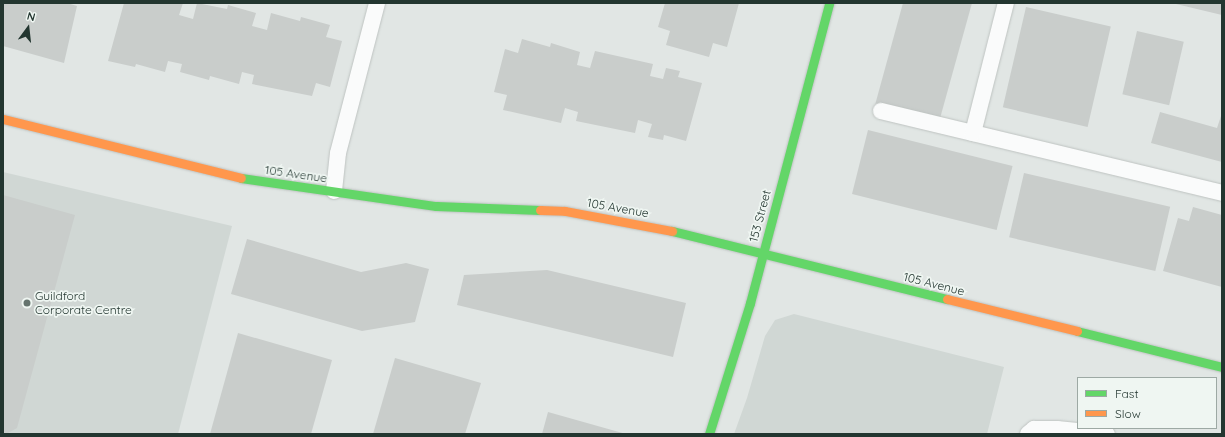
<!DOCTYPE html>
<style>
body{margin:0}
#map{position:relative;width:1225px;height:437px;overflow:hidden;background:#e1e6e4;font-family:Quicksand,sans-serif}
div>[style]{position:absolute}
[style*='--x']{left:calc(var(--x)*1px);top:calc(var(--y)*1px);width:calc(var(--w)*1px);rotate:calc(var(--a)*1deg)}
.built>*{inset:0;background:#d0d7d4}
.building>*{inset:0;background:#c9cdcb;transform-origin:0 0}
.roads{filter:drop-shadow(0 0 1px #bec3c1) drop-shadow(0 0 1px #bec3c1)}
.lane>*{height:16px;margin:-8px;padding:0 8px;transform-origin:8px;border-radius:8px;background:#fafbfb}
.fast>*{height:9px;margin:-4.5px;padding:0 4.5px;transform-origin:4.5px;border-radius:4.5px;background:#63d668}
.slow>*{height:9px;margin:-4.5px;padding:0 4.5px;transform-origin:4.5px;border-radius:4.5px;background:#ff974d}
.dots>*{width:11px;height:11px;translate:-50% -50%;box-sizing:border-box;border:2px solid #eff6f2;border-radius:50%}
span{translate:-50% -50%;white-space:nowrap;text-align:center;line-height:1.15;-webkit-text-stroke:3.5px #eff6f2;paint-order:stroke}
.street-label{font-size:12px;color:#233630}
.poi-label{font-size:12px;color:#233630}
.left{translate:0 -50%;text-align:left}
.frame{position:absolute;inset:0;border:4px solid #233630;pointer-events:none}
.legend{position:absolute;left:1077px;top:377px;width:140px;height:52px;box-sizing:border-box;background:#eff6f2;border:1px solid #9da9a4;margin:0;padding:5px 7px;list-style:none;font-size:12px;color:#233630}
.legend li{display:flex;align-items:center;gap:8px;height:20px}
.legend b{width:20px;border:1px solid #9da9a4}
.north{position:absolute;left:8px;top:8px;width:40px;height:40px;-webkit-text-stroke:3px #eff6f2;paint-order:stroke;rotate:15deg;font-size:11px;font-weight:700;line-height:16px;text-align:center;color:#233630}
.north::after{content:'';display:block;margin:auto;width:14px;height:18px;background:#233630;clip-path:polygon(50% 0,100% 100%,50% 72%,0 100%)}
</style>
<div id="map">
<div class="built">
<div style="clip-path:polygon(3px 172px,232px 226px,178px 434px,3px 434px)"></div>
<div style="clip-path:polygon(794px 314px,1004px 367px,987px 434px,734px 434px,747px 398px,765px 336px,775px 320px)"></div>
</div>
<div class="building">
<div style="clip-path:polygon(3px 3px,67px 3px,77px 6px,64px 63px,3px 46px)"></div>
<div style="clip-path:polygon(124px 3px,183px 3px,179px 15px,193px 19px,197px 3px,227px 9px,228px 5px,256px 13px,252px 26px,267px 30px,271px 13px,300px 21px,301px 17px,330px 25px,326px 37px,342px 41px,330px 87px,316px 83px,312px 96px,252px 84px,254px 75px,242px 72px,239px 84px,210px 76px,209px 80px,180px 72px,182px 64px,168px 61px,165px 72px,136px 64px,135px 67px,108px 61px)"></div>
<div style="clip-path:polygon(665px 3px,739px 3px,727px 47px,713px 43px,709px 57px,666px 45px,670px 31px,658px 27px)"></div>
<div style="clip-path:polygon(903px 3px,972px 3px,939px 122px,875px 105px)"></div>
<div style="clip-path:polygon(1222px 3px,1222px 15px,1176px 4px,1176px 3px)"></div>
<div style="left:1026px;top:7px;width:87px;height:103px;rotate:13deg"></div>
<div style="left:1137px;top:31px;width:48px;height:65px;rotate:13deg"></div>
<div style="clip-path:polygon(522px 39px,550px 47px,551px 43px,580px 52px,577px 65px,590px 68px,595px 51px,653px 64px,650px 76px,663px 79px,666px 68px,680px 71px,678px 77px,702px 83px,686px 141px,664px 135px,663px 140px,648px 137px,652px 124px,638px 120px,635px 133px,576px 121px,578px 112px,565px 108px,561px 123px,503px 110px,507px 95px,494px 92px,505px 49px,518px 53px)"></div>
<div style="clip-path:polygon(1160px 112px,1217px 128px,1222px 113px,1222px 162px,1151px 143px)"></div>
<div style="left:868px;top:130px;width:149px;height:66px;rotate:14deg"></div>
<div style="left:1024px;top:173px;width:150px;height:66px;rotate:13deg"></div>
<div style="clip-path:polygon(3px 195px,75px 215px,17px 428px,6px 434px,3px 434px)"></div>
<div style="clip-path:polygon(1193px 207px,1222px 215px,1222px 287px,1163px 271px,1178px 218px,1189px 221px)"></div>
<div style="clip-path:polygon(247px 239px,361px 272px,406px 263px,429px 269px,415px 322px,362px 331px,231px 294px)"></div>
<div style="clip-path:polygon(547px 270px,686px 303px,673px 357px,457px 305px,464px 275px)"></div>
<div style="clip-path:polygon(238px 333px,332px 360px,311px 434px,210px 434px)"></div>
<div style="clip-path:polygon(395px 358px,481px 383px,465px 434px,373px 434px)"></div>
<div style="clip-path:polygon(548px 412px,626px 434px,542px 434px)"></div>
</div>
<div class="roads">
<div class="lane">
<div style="--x:881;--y:111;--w:351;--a:13.5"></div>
<div style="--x:973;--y:133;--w:134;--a:-75.8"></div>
<div style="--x:334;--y:191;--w:38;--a:-84"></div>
<div style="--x:338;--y:153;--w:155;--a:-75.4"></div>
<div style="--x:1028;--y:434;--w:8;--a:-40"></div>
<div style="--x:1034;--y:429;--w:23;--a:0"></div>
<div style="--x:1057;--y:429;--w:50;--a:5.7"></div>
</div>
<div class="fast">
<div style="--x:241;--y:178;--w:197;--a:8.2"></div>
<div style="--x:436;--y:206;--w:104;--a:2.2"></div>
<div style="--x:672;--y:231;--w:283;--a:13.9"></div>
<div style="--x:1077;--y:331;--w:149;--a:13.9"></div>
<div style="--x:709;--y:434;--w:137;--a:-72.6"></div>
<div style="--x:750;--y:303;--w:310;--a:-75.2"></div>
</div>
<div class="slow">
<div style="--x:3;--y:119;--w:245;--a:13.9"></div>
<div style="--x:540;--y:210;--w:25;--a:2"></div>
<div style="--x:565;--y:211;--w:109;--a:10.6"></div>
<div style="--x:947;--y:299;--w:134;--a:13.8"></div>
</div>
</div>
<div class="dots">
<div style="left:27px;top:303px;background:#66746f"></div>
</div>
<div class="street-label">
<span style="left:296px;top:174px;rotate:8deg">105 Avenue</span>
<span style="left:618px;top:208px;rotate:10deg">105 Avenue</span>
<span style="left:760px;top:216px;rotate:-75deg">153 Street</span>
<span style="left:934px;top:284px;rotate:14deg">105 Avenue</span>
</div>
<div class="poi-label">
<span class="left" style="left:35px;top:303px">Guildford<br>Corporate Centre</span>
</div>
<div class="frame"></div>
<ul class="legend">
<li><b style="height:5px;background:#63d668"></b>Fast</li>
<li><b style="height:5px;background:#ff974d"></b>Slow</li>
</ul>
<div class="north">N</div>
</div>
